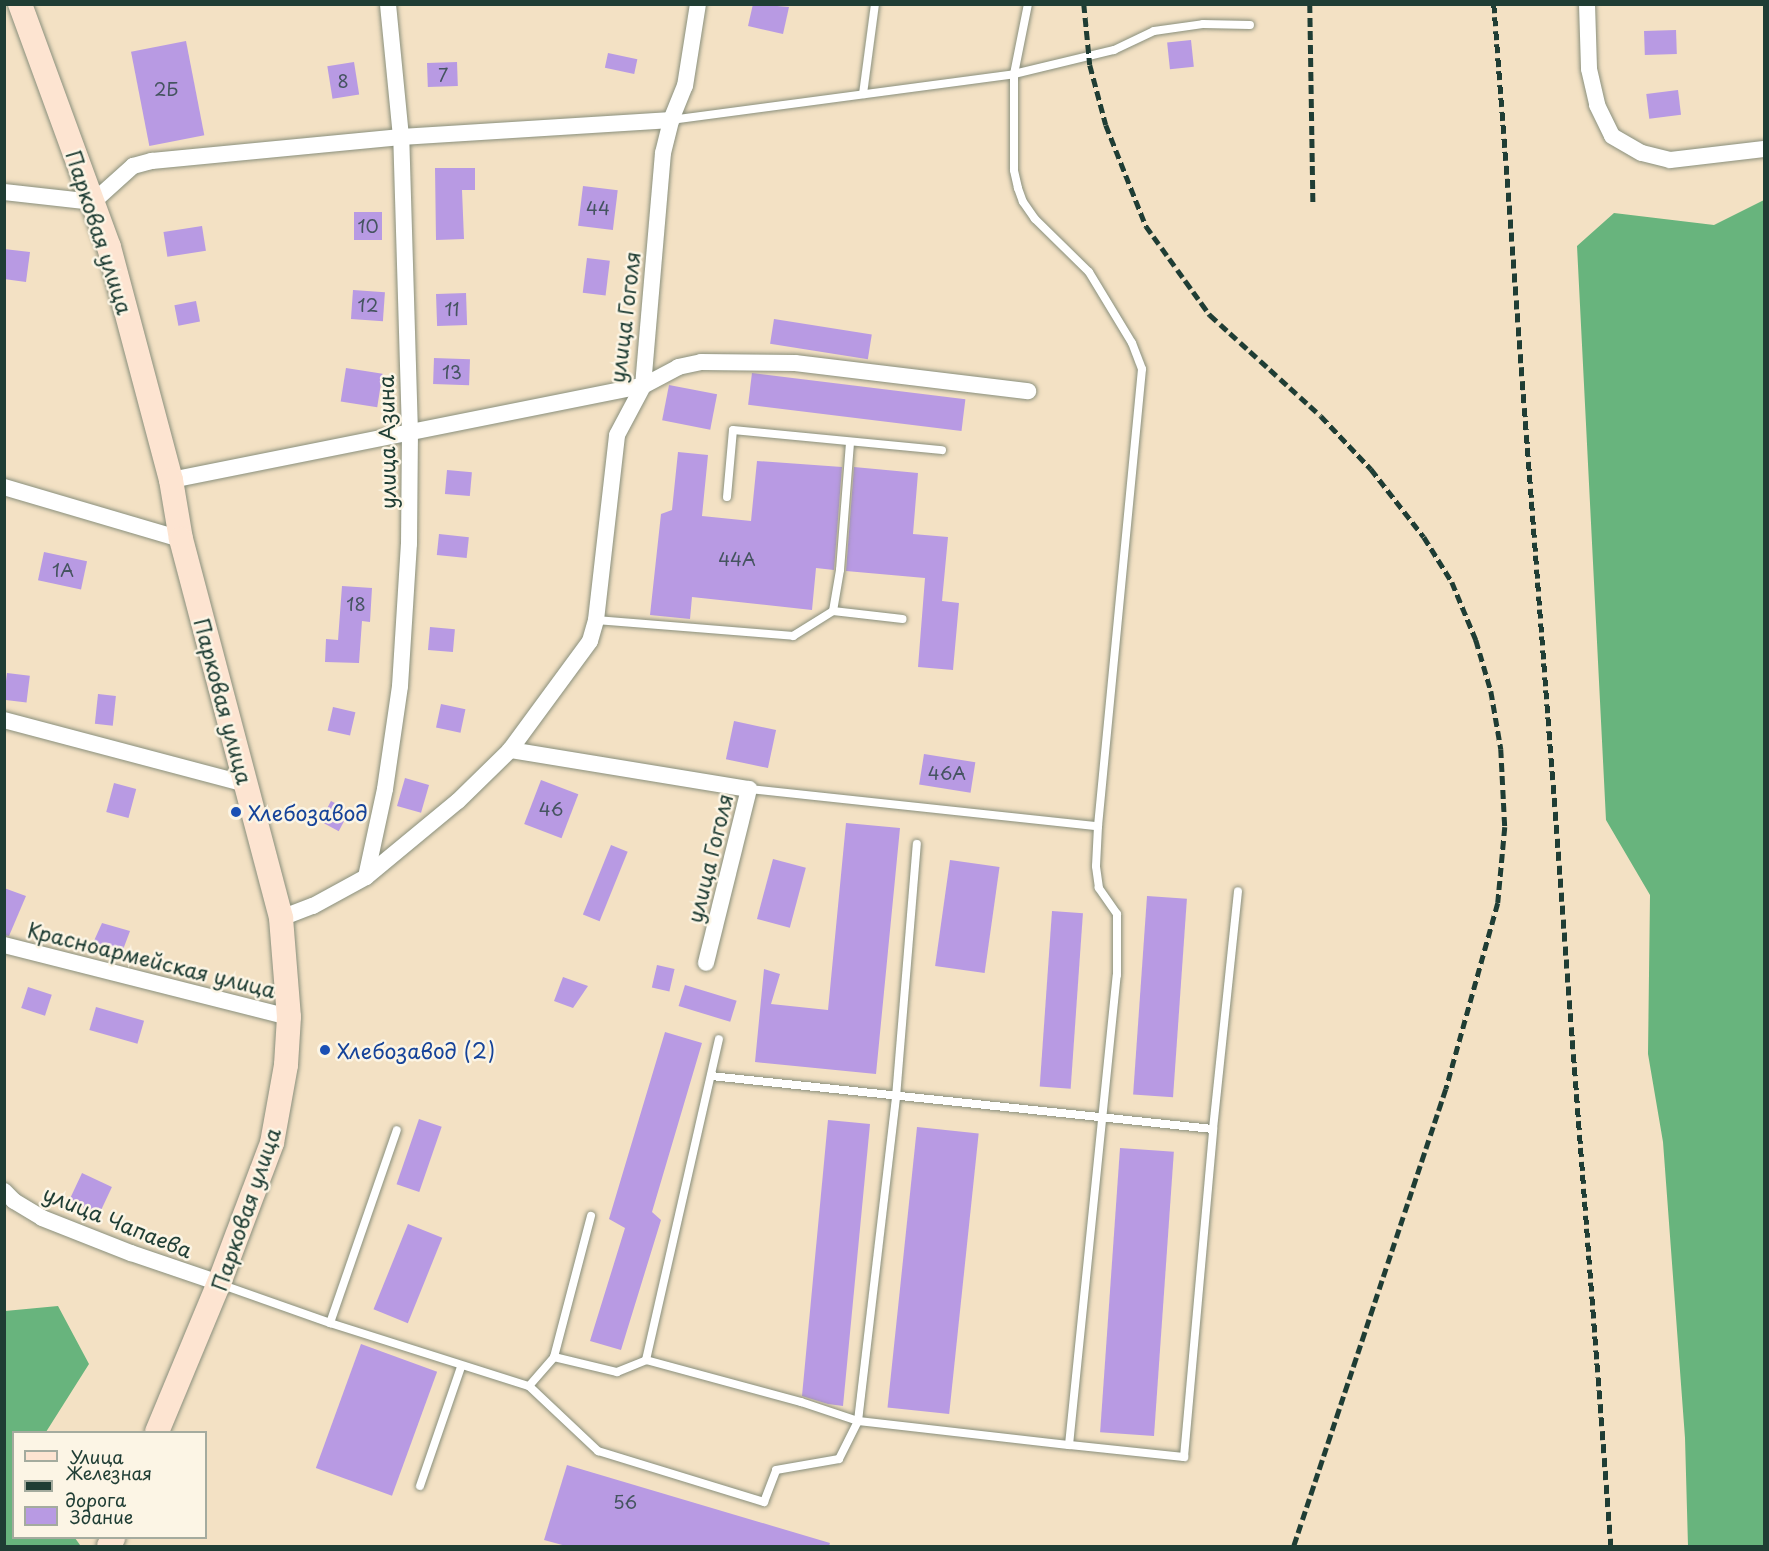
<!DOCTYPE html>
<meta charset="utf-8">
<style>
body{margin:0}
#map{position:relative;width:1769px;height:1551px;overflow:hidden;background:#f3e1c4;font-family:"Playpen Sans",sans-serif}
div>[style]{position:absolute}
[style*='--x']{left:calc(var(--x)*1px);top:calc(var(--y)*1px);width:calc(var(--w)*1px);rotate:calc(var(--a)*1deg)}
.forest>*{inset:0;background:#68b47d}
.building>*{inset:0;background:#b89ae3;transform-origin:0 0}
.roads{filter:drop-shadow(0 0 2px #898f7c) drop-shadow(0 0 2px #898f7c)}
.service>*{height:8px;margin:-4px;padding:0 4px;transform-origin:4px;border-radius:4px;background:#fff}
.minor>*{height:16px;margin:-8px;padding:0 8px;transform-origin:8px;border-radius:8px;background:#fff}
.secondary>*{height:24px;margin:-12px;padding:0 12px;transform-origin:12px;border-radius:12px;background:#fde4d1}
.rail>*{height:4.5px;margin-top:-2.25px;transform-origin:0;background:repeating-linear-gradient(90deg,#1f3d34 0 9px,transparent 0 13.5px)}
.dots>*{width:16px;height:16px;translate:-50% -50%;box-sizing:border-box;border:3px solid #fcf5e5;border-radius:50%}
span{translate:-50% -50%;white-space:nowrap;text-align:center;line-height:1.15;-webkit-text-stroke:5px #fcf5e5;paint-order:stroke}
.number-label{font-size:18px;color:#455460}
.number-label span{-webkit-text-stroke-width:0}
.street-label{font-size:21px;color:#1f3d34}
.transit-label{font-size:21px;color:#164399}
.left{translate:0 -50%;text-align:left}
.frame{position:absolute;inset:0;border:6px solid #1f3d34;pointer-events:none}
.legend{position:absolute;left:12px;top:1431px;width:195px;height:108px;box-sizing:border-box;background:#fcf5e5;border:2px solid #a4ab9e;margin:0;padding:8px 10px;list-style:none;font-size:18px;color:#1f3d34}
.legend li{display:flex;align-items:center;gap:12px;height:30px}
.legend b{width:30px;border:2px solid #a4ab9e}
</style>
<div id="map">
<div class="forest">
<div style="clip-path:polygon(1764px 200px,1764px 1546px,1688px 1546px,1685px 1438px,1663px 1142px,1648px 1054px,1650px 895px,1606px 820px,1577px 246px,1614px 213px,1714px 225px)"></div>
<div style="clip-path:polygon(58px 1306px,89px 1364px,46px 1432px,14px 1432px,14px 1538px,75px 1538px,80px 1545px,5px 1546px,5px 1311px)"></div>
</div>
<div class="building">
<div style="clip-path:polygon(753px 4px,789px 7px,783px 34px,748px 26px)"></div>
<div style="left:1676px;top:30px;width:24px;height:32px;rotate:88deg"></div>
<div style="left:1191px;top:40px;width:27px;height:24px;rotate:84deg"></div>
<div style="left:186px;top:41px;width:96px;height:56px;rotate:79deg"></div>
<div style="left:608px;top:53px;width:30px;height:15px;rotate:12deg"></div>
<div style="left:354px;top:62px;width:33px;height:27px;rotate:81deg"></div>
<div style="left:457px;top:62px;width:24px;height:30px;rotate:88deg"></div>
<div style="left:1678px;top:90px;width:25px;height:32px;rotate:83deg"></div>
<div style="clip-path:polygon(435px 168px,475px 168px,475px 190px,462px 190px,464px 239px,436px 240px)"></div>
<div style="left:583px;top:186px;width:35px;height:40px;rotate:7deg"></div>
<div style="left:354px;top:212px;width:28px;height:28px"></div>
<div style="left:202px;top:226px;width:25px;height:39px;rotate:81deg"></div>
<div style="clip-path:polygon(4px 249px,30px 252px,26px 282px,4px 279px)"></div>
<div style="left:587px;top:258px;width:23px;height:35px;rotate:7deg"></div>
<div style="left:353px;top:290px;width:32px;height:29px;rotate:4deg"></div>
<div style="left:466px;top:293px;width:32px;height:30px;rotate:88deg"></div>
<div style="left:196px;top:301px;width:21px;height:22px;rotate:79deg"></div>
<div style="left:774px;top:319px;width:99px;height:25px;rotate:9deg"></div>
<div style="left:434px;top:358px;width:36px;height:26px;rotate:2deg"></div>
<div style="left:346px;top:368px;width:37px;height:34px;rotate:9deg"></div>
<div style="left:752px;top:373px;width:215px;height:32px;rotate:7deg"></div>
<div style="left:669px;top:385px;width:49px;height:36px;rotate:11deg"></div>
<div style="clip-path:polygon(678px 452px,708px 455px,702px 516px,751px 521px,757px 461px,842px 467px,834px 570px,816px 568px,812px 610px,692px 597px,690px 619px,650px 615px,661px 514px,672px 510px)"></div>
<div style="clip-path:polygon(854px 467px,918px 473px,913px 534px,948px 537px,942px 601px,959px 603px,953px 670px,918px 667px,925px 578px,846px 571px)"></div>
<div style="left:447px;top:470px;width:25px;height:24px;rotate:5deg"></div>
<div style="left:439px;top:534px;width:30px;height:21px;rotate:6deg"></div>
<div style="left:44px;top:552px;width:44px;height:29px;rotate:12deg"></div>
<div style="clip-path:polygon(342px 586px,372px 588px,370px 622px,362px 621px,359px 663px,325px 662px,326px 639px,338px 640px)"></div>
<div style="left:430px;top:627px;width:25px;height:23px;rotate:5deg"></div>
<div style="left:7px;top:673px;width:23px;height:27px;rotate:7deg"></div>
<div style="left:98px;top:694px;width:18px;height:30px;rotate:6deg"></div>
<div style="left:441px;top:704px;width:25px;height:24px;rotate:12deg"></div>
<div style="left:333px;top:707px;width:23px;height:24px;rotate:13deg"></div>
<div style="left:734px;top:721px;width:43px;height:39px;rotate:12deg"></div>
<div style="left:924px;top:754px;width:52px;height:31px;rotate:9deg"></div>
<div style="left:405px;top:778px;width:25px;height:29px;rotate:16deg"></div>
<div style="left:541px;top:780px;width:40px;height:47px;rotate:21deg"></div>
<div style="left:114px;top:783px;width:23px;height:30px;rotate:15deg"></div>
<div style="left:331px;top:801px;width:21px;height:23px;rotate:28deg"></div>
<div style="clip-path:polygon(846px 823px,900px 828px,876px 1074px,755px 1062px,764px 969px,780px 974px,771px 1004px,828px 1010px)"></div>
<div style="left:611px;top:845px;width:18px;height:75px;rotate:22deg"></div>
<div style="left:773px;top:859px;width:34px;height:62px;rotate:15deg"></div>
<div style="left:950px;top:860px;width:50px;height:107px;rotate:8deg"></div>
<div style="clip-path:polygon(4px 888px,26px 896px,9px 936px,4px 935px)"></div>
<div style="left:1147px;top:896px;width:40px;height:199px;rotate:4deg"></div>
<div style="left:1052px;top:911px;width:31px;height:176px;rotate:4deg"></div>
<div style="clip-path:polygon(102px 923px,130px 931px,121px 955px,93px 943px)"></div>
<div style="left:657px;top:965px;width:18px;height:23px;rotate:13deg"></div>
<div style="clip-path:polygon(563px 977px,588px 986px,573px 1008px,554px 1001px)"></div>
<div style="left:685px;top:985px;width:54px;height:22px;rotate:17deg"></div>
<div style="left:28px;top:987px;width:25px;height:22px;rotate:18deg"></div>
<div style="left:96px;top:1007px;width:50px;height:24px;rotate:16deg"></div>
<div style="clip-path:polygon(665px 1032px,702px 1043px,652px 1212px,661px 1220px,621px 1350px,590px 1341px,625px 1228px,609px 1219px)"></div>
<div style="left:419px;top:1119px;width:24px;height:69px;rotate:19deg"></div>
<div style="clip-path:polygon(828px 1120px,870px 1124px,843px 1406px,828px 1404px,802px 1396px)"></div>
<div style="left:917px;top:1127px;width:62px;height:282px;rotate:6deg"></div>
<div style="left:1120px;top:1148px;width:54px;height:285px;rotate:4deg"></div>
<div style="left:82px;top:1173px;width:33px;height:31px;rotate:25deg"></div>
<div style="left:408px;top:1224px;width:37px;height:92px;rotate:22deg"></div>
<div style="left:361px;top:1344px;width:81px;height:132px;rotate:20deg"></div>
<div style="clip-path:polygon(567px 1465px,830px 1543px,829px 1546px,566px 1546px,544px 1540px)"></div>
</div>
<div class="roads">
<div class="service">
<div style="--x:863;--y:94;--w:91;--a:-82.4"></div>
<div style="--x:671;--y:120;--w:346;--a:-7.6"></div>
<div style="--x:1014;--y:74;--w:103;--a:-13.5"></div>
<div style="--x:1114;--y:50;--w:44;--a:-25.4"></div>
<div style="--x:1154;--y:31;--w:49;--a:-8.1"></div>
<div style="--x:1203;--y:24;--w:47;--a:1.2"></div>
<div style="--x:727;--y:497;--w:67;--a:-84.9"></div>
<div style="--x:733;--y:430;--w:210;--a:5.5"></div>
<div style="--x:833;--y:611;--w:42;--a:-80.3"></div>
<div style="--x:840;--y:570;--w:128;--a:-85.5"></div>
<div style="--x:596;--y:620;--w:198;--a:4.6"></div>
<div style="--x:793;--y:636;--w:47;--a:-32"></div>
<div style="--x:833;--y:611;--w:70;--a:6.5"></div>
<div style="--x:749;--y:789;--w:351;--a:6.1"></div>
<div style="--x:1098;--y:826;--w:459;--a:-84.5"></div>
<div style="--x:1142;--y:369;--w:28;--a:-111"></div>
<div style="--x:1132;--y:343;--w:83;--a:-121.2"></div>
<div style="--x:1089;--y:272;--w:76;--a:-135.5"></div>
<div style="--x:1035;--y:219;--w:21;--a:-125"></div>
<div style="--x:1023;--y:202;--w:15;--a:-110"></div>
<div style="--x:1018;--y:188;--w:18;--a:-103"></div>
<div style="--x:1014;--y:170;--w:96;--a:-90"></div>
<div style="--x:1014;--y:74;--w:71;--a:-78.7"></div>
<div style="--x:711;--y:1076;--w:505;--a:6.03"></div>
<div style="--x:220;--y:1284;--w:117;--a:19.5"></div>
<div style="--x:330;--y:1323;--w:209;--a:17.6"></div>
<div style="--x:529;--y:1386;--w:38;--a:-49"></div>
<div style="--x:554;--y:1357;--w:65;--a:13.4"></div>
<div style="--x:617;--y:1372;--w:31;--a:-22"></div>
<div style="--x:646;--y:1360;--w:161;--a:15.2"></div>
<div style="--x:801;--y:1402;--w:60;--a:18.4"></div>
<div style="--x:858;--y:1421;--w:212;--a:6.5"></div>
<div style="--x:1069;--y:1445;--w:472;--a:-84.2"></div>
<div style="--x:1117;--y:975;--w:61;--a:-90"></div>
<div style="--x:1117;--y:914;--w:32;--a:-125"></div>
<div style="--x:1099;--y:888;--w:22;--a:-98"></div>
<div style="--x:1096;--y:866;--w:40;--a:-87.1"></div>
<div style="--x:330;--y:1323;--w:204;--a:-70.9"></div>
<div style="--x:554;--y:1357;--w:146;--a:-75.3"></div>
<div style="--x:646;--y:1360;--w:329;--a:-77.2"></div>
<div style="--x:529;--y:1386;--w:95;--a:43.3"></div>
<div style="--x:598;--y:1451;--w:174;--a:17.1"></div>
<div style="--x:764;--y:1502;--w:34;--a:-69"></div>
<div style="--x:776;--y:1470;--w:64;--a:-9.9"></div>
<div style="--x:839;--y:1459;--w:42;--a:-63.4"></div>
<div style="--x:858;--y:1421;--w:326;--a:-83.3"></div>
<div style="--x:896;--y:1097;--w:254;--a:-85.3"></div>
<div style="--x:1069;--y:1445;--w:116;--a:6"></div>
<div style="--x:1184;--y:1457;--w:329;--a:-84.9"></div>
<div style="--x:1213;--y:1129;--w:239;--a:-84"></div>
<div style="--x:420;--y:1486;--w:126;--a:-71"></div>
</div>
<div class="minor">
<div style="--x:1587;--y:4;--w:65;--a:88.2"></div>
<div style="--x:1589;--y:69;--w:37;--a:77"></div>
<div style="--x:1597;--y:105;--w:34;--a:64"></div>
<div style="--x:1612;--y:136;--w:34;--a:30"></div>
<div style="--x:1642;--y:153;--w:29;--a:14"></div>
<div style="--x:1670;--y:160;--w:95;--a:-6.7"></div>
<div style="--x:4;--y:192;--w:90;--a:6.4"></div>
<div style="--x:93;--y:202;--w:54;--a:-42"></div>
<div style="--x:133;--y:166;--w:20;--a:-15"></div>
<div style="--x:152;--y:161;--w:250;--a:-5.5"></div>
<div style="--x:401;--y:137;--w:271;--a:-3.6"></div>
<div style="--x:171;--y:480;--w:481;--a:-11.3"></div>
<div style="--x:643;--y:386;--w:40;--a:-28"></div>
<div style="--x:678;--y:367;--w:24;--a:-12"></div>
<div style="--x:701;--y:362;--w:94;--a:0.6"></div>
<div style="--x:795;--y:363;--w:235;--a:6.9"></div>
<div style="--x:4;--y:487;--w:184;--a:16.4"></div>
<div style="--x:4;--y:720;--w:250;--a:14.8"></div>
<div style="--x:510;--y:750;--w:242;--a:9.3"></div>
<div style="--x:749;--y:789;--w:179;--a:103.9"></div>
<div style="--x:366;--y:877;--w:90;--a:-77.8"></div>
<div style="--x:385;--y:789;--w:104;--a:-81.7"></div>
<div style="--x:400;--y:686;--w:142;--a:-86.4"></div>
<div style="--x:409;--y:544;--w:111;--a:-89.5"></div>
<div style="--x:410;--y:433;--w:296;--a:-91.7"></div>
<div style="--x:401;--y:137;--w:134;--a:-95.6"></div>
<div style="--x:281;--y:918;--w:34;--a:-21"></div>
<div style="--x:313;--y:906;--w:60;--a:-28.7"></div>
<div style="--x:366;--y:877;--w:119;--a:-39.6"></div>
<div style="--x:458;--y:801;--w:73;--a:-44.4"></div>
<div style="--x:510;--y:750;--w:135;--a:-53.7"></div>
<div style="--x:590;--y:641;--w:22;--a:-74"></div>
<div style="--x:596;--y:620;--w:186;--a:-83.5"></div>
<div style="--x:617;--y:435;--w:55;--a:-62"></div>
<div style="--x:643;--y:386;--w:234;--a:-85.1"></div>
<div style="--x:663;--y:153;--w:34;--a:-76"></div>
<div style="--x:671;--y:120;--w:37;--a:-68"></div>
<div style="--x:685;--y:86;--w:83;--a:-81"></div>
<div style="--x:4;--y:945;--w:294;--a:14.2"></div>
<div style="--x:4;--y:1191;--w:14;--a:45"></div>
<div style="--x:14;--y:1201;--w:33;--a:31"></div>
<div style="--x:42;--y:1218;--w:96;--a:21.5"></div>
<div style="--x:131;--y:1253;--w:93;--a:18.8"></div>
</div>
<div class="secondary">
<div style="--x:20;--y:4;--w:259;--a:69.9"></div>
<div style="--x:109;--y:247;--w:241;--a:75.1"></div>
<div style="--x:171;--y:480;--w:60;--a:80.4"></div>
<div style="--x:181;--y:539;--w:392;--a:75.2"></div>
<div style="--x:281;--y:918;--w:99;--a:85.4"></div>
<div style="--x:289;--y:1017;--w:48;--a:93.6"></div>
<div style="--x:286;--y:1065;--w:79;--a:100.2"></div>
<div style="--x:272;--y:1143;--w:150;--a:110.7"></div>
<div style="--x:219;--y:1283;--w:161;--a:112.6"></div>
<div style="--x:109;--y:1546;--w:9;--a:-63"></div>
</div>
</div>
<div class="rail">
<div style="--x:1084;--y:4;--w:61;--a:84.4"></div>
<div style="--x:1090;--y:65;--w:62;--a:75.1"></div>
<div style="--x:1106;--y:125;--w:109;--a:68.4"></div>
<div style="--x:1146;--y:226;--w:110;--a:54.3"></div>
<div style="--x:1210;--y:315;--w:150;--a:42.3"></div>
<div style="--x:1321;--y:416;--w:73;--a:46.7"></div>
<div style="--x:1371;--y:469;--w:86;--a:52.1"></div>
<div style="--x:1424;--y:537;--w:53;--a:58.1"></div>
<div style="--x:1452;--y:582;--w:63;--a:67.5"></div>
<div style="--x:1476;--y:640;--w:53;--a:73.6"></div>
<div style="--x:1491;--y:691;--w:59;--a:80.2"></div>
<div style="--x:1501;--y:749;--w:78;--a:87.1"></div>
<div style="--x:1505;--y:827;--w:76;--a:95.3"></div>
<div style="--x:1498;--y:903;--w:193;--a:105.6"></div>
<div style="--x:1446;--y:1089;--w:482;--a:108.4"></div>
<div style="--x:1310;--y:4;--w:201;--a:89.1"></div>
<div style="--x:1494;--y:4;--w:1546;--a:85.66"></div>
</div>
<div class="dots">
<div style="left:236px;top:812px;background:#1a4fb4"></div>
<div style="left:325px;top:1050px;background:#1a4fb4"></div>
</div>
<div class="number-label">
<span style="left:443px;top:75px">7</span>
<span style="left:343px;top:81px">8</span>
<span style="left:166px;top:89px">2Б</span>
<span style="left:598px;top:208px">44</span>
<span style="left:368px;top:226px">10</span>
<span style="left:368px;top:305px">12</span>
<span style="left:452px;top:309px">11</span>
<span style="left:452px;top:372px">13</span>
<span style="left:737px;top:559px">44А</span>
<span style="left:63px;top:570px">1А</span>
<span style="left:356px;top:604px">18</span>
<span style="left:947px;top:773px">46А</span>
<span style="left:551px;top:809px">46</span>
<span style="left:625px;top:1502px">56</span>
</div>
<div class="street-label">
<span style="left:100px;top:232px;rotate:72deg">Парковая улица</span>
<span style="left:624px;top:317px;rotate:-83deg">улица Гоголя</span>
<span style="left:386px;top:442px;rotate:-91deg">улица Азина</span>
<span style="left:224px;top:701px;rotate:75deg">Парковая улица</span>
<span style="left:709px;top:858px;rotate:-76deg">улица Гоголя</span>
<span style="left:152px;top:959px;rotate:14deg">Красноармейская улица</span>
<span style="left:245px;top:1209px;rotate:-71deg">Парковая улица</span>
<span style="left:118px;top:1221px;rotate:22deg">улица Чапаева</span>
</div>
<div class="transit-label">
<span class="left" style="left:248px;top:812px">Хлебозавод</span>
<span class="left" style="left:337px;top:1050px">Хлебозавод (2)</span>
</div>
<div class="frame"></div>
<ul class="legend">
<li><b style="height:8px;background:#fde4d1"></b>Улица</li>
<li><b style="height:8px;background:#1f3d34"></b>Железная дорога</li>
<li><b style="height:16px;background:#b89ae3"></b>Здание</li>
</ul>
</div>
